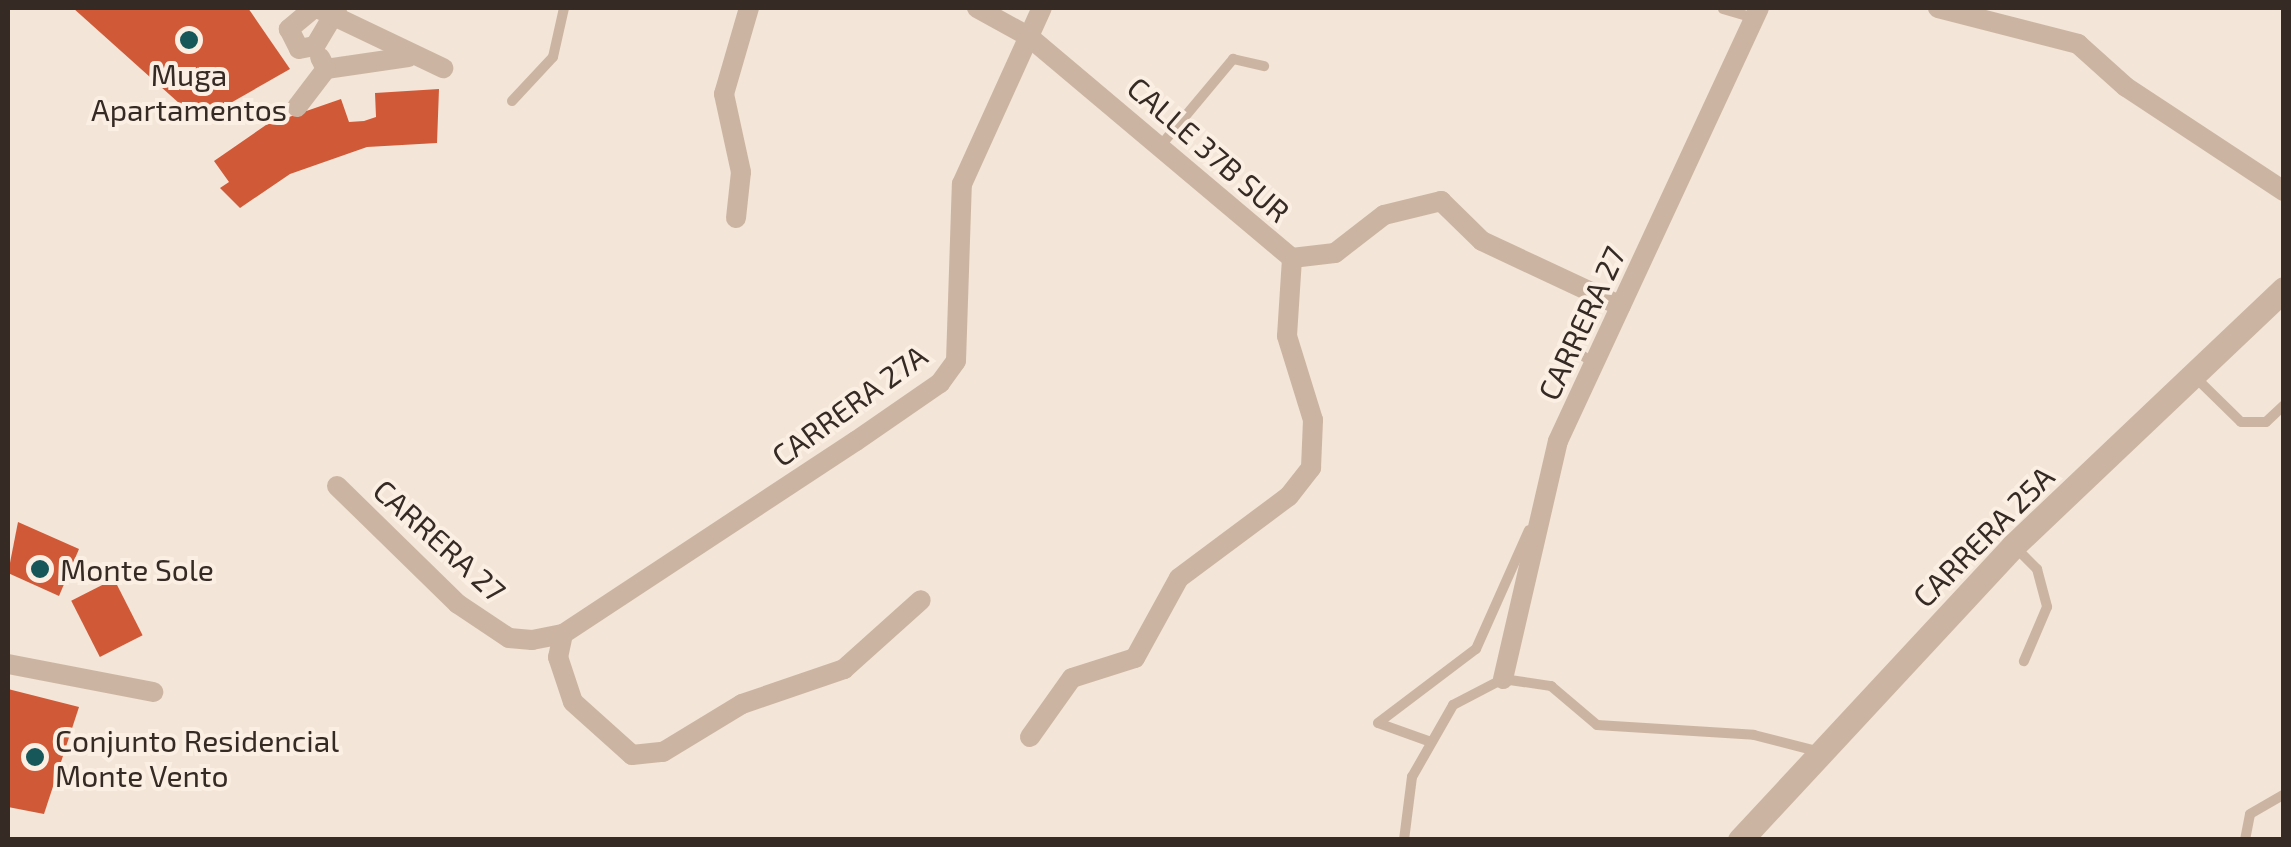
<!DOCTYPE html>
<style>
body{margin:0}
#map{position:relative;width:2291px;height:847px;overflow:hidden;background:#f3e5d7;font-family:"Exo 2",sans-serif}
div>[style]{position:absolute}
[style*='--x']{left:calc(var(--x)*1px);top:calc(var(--y)*1px);width:calc(var(--w)*1px);rotate:calc(var(--a)*1deg)}
.building>*{inset:0;background:#d05937;transform-origin:0 0}
.service>*{height:10px;margin:-5px;padding:0 5px;transform-origin:5px;border-radius:5px;background:#ccb4a2}
.minor>*{height:20px;margin:-10px;padding:0 10px;transform-origin:10px;border-radius:10px;background:#ccb4a2}
.tertiary>*{height:25px;margin:-12.5px;padding:0 12.5px;transform-origin:12.5px;border-radius:12.5px;background:#ccb4a2}
.dots>*{width:28px;height:28px;translate:-50% -50%;box-sizing:border-box;border:5px solid #fbefe3;border-radius:50%}
span{translate:-50% -50%;white-space:nowrap;text-align:center;line-height:1.15;-webkit-text-stroke:8px #fbefe3;paint-order:stroke}
.poi-label{font-size:30px;color:#362a25}
.left{translate:0 -50%;text-align:left}
.street-label{font-size:30px;color:#362a25}
.frame{position:absolute;inset:0;border:10px solid #362a25;pointer-events:none}
</style>
<div id="map">
<div class="building">
<div style="clip-path:polygon(73px 8px,248px 8px,290px 69px,199px 121px)"></div>
<div style="clip-path:polygon(439px 89px,437px 143px,367px 147px,290px 174px,240px 208px,220px 188px,229px 182px,214px 161px,266px 125px,341px 99px,349px 122px,364px 121px,376px 117px,375px 93px)"></div>
<div style="clip-path:polygon(18px 522px,79px 549px,59px 596px,8px 573px)"></div>
<div style="left:114px;top:579px;width:63px;height:48px;rotate:63deg"></div>
<div style="clip-path:polygon(8px 689px,79px 707px,44px 814px,8px 807px)"></div>
</div>
<div class="service">
<div style="--x:1723;--y:9;--w:32;--a:16"></div>
<div style="--x:512;--y:101;--w:60;--a:-47"></div>
<div style="--x:553;--y:57;--w:50;--a:-77.3"></div>
<div style="--x:1162;--y:144;--w:111;--a:-50.1"></div>
<div style="--x:1233;--y:59;--w:32;--a:13"></div>
<div style="--x:1569;--y:348;--w:32;--a:30"></div>
<div style="--x:2195;--y:377;--w:64;--a:44.4"></div>
<div style="--x:2241;--y:422;--w:25;--a:0"></div>
<div style="--x:2266;--y:422;--w:25;--a:-43"></div>
<div style="--x:2016;--y:548;--w:30;--a:45"></div>
<div style="--x:2037;--y:569;--w:39;--a:75"></div>
<div style="--x:2047;--y:607;--w:59;--a:113.1"></div>
<div style="--x:1431;--y:742;--w:56;--a:-160.3"></div>
<div style="--x:1378;--y:723;--w:123;--a:-37.1"></div>
<div style="--x:1476;--y:649;--w:130;--a:-66"></div>
<div style="--x:1404;--y:840;--w:64;--a:-82.8"></div>
<div style="--x:1412;--y:777;--w:83;--a:-60.3"></div>
<div style="--x:1453;--y:705;--w:56;--a:-27.5"></div>
<div style="--x:1503;--y:679;--w:49;--a:8.3"></div>
<div style="--x:1551;--y:686;--w:60;--a:40.3"></div>
<div style="--x:1597;--y:725;--w:157;--a:3.6"></div>
<div style="--x:1754;--y:735;--w:68;--a:14.4"></div>
<div style="--x:2245;--y:840;--w:26;--a:-79"></div>
<div style="--x:2250;--y:814;--w:39;--a:-30"></div>
</div>
<div class="minor">
<div style="--x:314;--y:8;--w:33;--a:140"></div>
<div style="--x:289;--y:29;--w:22;--a:63"></div>
<div style="--x:299;--y:49;--w:16;--a:-11"></div>
<div style="--x:315;--y:46;--w:43;--a:-59.3"></div>
<div style="--x:317;--y:8;--w:140;--a:25.5"></div>
<div style="--x:977;--y:8;--w:58;--a:28.8"></div>
<div style="--x:1028;--y:36;--w:345;--a:40.1"></div>
<div style="--x:1292;--y:258;--w:43;--a:-6.6"></div>
<div style="--x:1335;--y:253;--w:62;--a:-37.8"></div>
<div style="--x:1384;--y:215;--w:59;--a:-13.8"></div>
<div style="--x:1441;--y:201;--w:57;--a:44.3"></div>
<div style="--x:1482;--y:241;--w:153;--a:25.1"></div>
<div style="--x:1938;--y:8;--w:145;--a:14.4"></div>
<div style="--x:2078;--y:44;--w:64;--a:41.9"></div>
<div style="--x:2126;--y:87;--w:189;--a:33.4"></div>
<div style="--x:326;--y:69;--w:83;--a:-8.3"></div>
<div style="--x:297;--y:107;--w:48;--a:-52.7"></div>
<div style="--x:326;--y:69;--w:13;--a:-117"></div>
<div style="--x:736;--y:218;--w:46;--a:-83.8"></div>
<div style="--x:741;--y:172;--w:80;--a:-102.3"></div>
<div style="--x:724;--y:94;--w:90;--a:-73.8"></div>
<div style="--x:337;--y:486;--w:169;--a:44.3"></div>
<div style="--x:458;--y:604;--w:61;--a:33.7"></div>
<div style="--x:509;--y:638;--w:23;--a:5"></div>
<div style="--x:532;--y:640;--w:32;--a:-11"></div>
<div style="--x:563;--y:634;--w:351;--a:-33.4"></div>
<div style="--x:856;--y:441;--w:102;--a:-34.6"></div>
<div style="--x:940;--y:383;--w:27;--a:-54"></div>
<div style="--x:956;--y:361;--w:177;--a:-88.1"></div>
<div style="--x:962;--y:184;--w:193;--a:-65.6"></div>
<div style="--x:563;--y:634;--w:24;--a:102"></div>
<div style="--x:558;--y:657;--w:47;--a:71.6"></div>
<div style="--x:573;--y:702;--w:79;--a:41.9"></div>
<div style="--x:632;--y:755;--w:31;--a:-6"></div>
<div style="--x:663;--y:752;--w:92;--a:-31.3"></div>
<div style="--x:742;--y:704;--w:108;--a:-18.9"></div>
<div style="--x:844;--y:669;--w:103;--a:-41.9"></div>
<div style="--x:8;--y:664;--w:148;--a:10.9"></div>
<div style="--x:1503;--y:679;--w:244;--a:-77"></div>
<div style="--x:1558;--y:441;--w:477;--a:-65.1"></div>
<div style="--x:1030;--y:737;--w:72;--a:-54.6"></div>
<div style="--x:1072;--y:678;--w:66;--a:-17.6"></div>
<div style="--x:1135;--y:658;--w:91;--a:-61.2"></div>
<div style="--x:1179;--y:578;--w:137;--a:-36.7"></div>
<div style="--x:1289;--y:496;--w:36;--a:-52"></div>
<div style="--x:1311;--y:468;--w:48;--a:-87.6"></div>
<div style="--x:1313;--y:420;--w:88;--a:-107.2"></div>
<div style="--x:1287;--y:336;--w:78;--a:-86.3"></div>
</div>
<div class="tertiary">
<div style="--x:1740;--y:840;--w:401;--a:-47.1"></div>
<div style="--x:2013;--y:546;--w:373;--a:-43.5"></div>
</div>
<div class="dots">
<div style="left:189px;top:40px;background:#17575a"></div>
<div style="left:40px;top:569px;background:#17575a"></div>
<div style="left:35px;top:757px;background:#17575a"></div>
</div>
<div class="poi-label">
<span style="left:189px;top:91px">Muga<br>Apartamentos</span>
<span class="left" style="left:60px;top:569px">Monte Sole</span>
<span class="left" style="left:55px;top:757px">Conjunto Residencial<br>Monte Vento</span>
</div>
<div class="street-label">
<span style="left:1209px;top:149px;rotate:41deg">CALLE 37B SUR</span>
<span style="left:1581px;top:323px;rotate:-65deg">CARRERA 27</span>
<span style="left:849px;top:405px;rotate:-36deg">CARRERA 27A</span>
<span style="left:1983px;top:536px;rotate:-45deg">CARRERA 25A</span>
<span style="left:440px;top:540px;rotate:42deg">CARRERA 27</span>
</div>
<div class="frame"></div>
</div>
